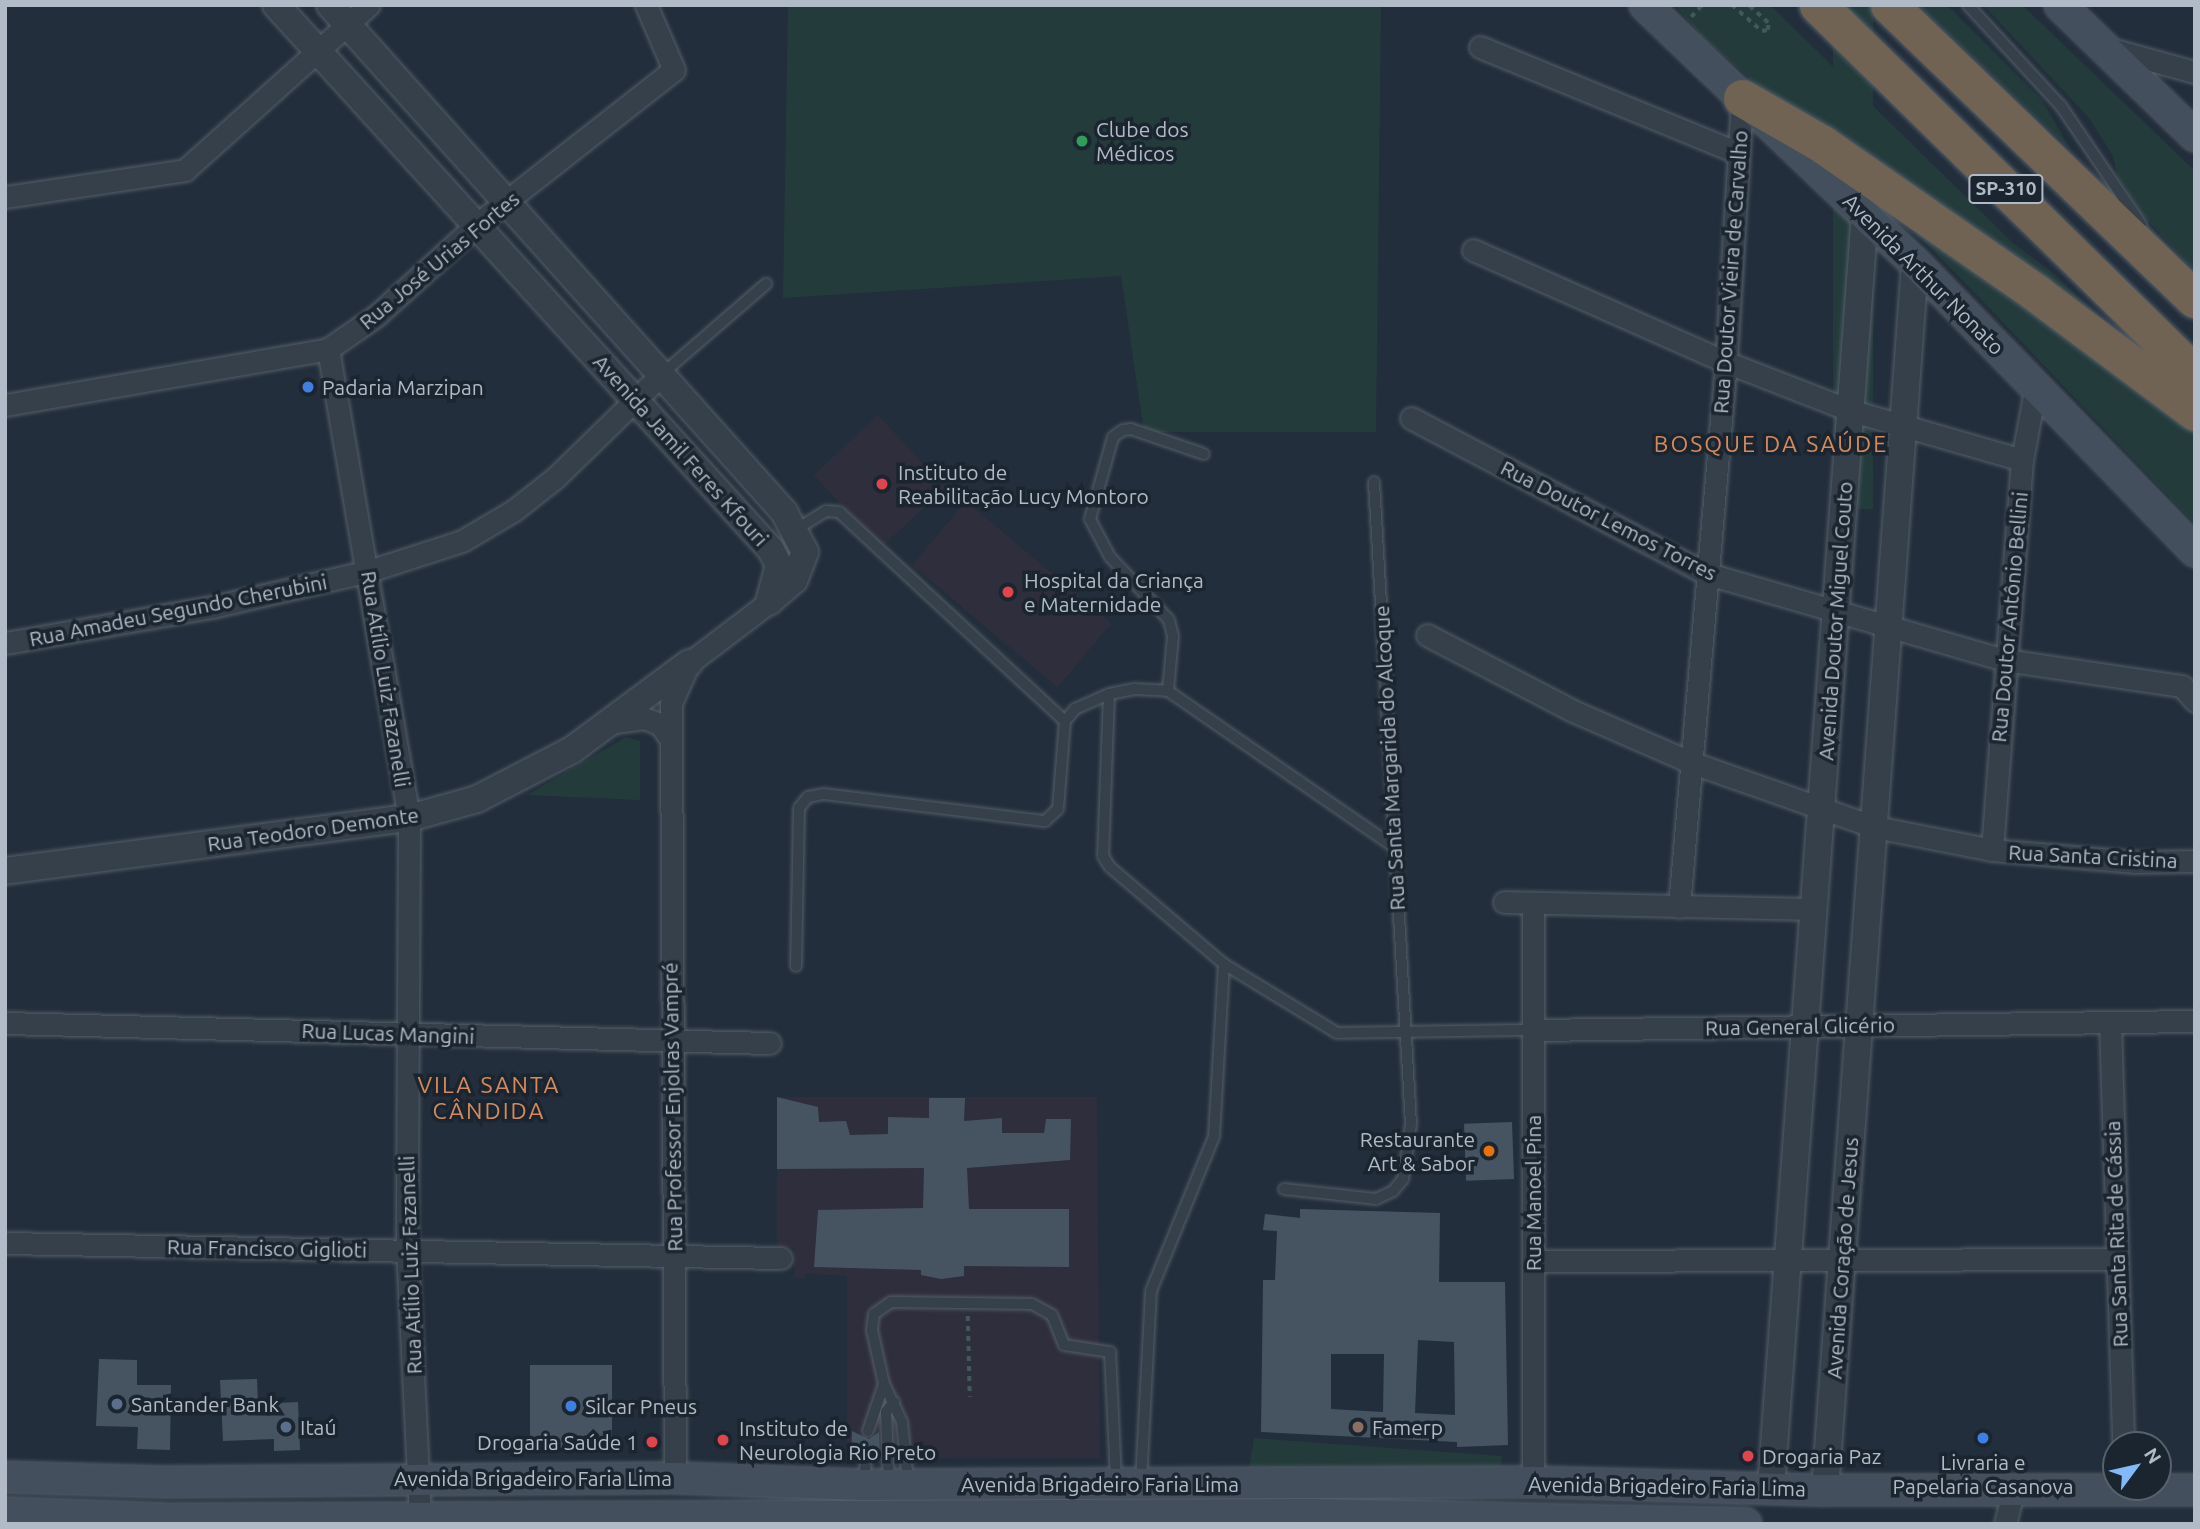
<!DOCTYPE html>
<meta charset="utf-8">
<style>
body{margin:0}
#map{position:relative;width:2200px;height:1529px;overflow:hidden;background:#222e3b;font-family:Ubuntu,sans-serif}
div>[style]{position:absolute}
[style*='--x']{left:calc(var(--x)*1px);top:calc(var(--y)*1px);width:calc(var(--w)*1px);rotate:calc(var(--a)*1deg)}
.medical>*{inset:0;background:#2f2e3c;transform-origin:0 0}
.green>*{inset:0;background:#243b3c;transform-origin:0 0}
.building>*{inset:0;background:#465462;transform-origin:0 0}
.path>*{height:3.5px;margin-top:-1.75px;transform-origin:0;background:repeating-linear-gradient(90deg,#425859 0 5px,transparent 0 10px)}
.roads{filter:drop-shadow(0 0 2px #545e69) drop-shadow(0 0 2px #545e69)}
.service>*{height:10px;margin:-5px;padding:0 5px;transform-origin:5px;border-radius:5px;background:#36404b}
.minor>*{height:21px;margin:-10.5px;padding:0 10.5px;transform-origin:10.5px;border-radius:10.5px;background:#36404b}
.tertiary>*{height:26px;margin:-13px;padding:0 13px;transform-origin:13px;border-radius:13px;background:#36404b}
.secondary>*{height:30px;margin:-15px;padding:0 15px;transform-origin:15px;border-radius:15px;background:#444f5e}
.motorway>*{height:37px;margin:-18.5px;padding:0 18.5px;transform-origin:18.5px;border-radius:18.5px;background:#716353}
.dots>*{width:19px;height:19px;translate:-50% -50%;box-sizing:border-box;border:4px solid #1b2530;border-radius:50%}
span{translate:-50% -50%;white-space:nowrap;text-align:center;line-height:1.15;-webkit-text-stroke:7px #1b2530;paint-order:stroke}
.shield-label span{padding:2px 5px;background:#1b2530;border:2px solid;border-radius:5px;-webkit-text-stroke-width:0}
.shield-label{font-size:19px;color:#b1bbc7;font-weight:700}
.poi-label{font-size:21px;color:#b1bbc7}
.left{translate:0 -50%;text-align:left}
.right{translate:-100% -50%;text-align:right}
.street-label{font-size:21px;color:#b1bbc7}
.neighbourhood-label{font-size:23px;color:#d58a5e;letter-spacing:2px}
.frame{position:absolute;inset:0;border:7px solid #b1bbc7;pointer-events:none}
.north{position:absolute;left:2102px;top:1431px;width:70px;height:70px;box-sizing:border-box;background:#1b2530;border:2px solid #57616c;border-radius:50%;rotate:57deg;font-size:19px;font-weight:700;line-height:28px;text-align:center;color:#b1bbc7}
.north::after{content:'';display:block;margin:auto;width:24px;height:32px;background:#84b9f9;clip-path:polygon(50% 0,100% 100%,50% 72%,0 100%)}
</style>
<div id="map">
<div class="medical">
<div style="left:878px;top:415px;width:99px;height:88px;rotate:47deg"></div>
<div style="left:966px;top:501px;width:190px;height:84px;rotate:40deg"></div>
<div style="clip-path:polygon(777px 1097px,1097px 1097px,1100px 1458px,847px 1458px,847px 1276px,806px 1274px,804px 1279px,794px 1278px,794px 1247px,777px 1247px)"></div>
</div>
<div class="green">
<div style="clip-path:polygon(788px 5px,1381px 5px,1376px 432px,1144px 432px,1121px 276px,783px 298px)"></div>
<div style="clip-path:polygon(1675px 5px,1770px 5px,2012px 242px,2053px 273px,2149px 363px,1767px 93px,1703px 38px)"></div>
<div style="left:1833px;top:5px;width:40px;height:504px"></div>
<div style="clip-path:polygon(1918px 5px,1947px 5px,2042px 100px,2071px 150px)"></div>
<div style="clip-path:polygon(1983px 5px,2022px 5px,2195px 171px,2195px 272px,2141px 213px,2117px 175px,2113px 156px,2089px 118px)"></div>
<div style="clip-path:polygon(1881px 198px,2195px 427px,2195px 524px,1972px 290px)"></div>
<div style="clip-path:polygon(626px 737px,640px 741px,640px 800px,527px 795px)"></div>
<div style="clip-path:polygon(1254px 1438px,1502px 1456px,1499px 1476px,1248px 1474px)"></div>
</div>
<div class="building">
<div style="clip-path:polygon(777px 1097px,818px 1107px,819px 1122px,846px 1121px,850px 1135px,888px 1134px,888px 1117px,929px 1118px,929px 1098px,965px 1098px,964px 1121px,1002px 1118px,1002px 1133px,1044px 1133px,1046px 1119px,1071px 1119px,1070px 1160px,967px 1168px,969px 1209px,1069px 1209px,1069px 1267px,964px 1266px,964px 1276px,941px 1279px,921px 1275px,921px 1270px,814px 1267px,818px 1210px,923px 1208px,924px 1168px,777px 1169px)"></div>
<div style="left:1512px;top:1122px;width:57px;height:48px;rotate:88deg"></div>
<div style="clip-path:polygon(evenodd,1300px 1209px,1440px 1213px,1439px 1282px,1505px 1282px,1508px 1445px,1457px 1447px,1457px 1442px,1261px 1432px,1263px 1280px,1275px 1280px,1277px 1231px,1263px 1230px,1265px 1214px,1300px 1218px,1300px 1209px,1418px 1340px,1454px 1342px,1455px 1415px,1415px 1413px,1418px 1340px,1300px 1209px,1331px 1354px,1384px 1354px,1383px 1412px,1331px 1409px,1331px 1354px)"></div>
<div style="clip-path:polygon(99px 1359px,137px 1360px,137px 1385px,171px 1385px,170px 1450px,137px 1449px,138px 1427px,96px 1426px)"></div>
<div style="left:530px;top:1365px;width:82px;height:83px"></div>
<div style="clip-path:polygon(257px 1379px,258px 1404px,298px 1402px,300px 1450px,274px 1451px,274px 1439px,223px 1441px,220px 1380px)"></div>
<div style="clip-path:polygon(852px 1431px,869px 1439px,879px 1432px,880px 1458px,866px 1450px,851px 1458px)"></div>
</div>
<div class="path">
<div style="--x:1732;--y:5;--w:40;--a:41"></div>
<div style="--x:1762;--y:31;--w:6;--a:-9"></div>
<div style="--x:1768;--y:30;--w:7;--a:-90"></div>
<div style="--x:1768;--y:23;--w:27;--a:-138"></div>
<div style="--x:1691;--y:17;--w:16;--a:-47"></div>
<div style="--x:968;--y:1316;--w:81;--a:88.6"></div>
</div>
<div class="roads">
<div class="service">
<div style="--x:1968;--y:5;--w:137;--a:47.4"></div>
<div style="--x:2061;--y:106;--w:143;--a:55.9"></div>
<div style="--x:662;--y:374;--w:138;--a:-40.9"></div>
<div style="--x:797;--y:529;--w:34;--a:-32"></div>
<div style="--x:826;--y:511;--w:13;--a:4"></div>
<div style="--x:839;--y:512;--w:308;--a:42.8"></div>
<div style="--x:1168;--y:691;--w:55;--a:-84.8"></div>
<div style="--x:1173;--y:636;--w:16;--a:-104"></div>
<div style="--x:1169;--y:620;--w:86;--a:-133.1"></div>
<div style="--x:1110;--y:557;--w:43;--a:-117.8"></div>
<div style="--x:1090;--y:519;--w:85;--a:-74.3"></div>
<div style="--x:1113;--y:437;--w:12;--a:-35"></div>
<div style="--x:1123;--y:430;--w:8;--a:-7"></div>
<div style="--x:1131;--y:429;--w:77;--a:18.9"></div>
<div style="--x:1109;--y:694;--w:162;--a:92.1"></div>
<div style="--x:1103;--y:856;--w:13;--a:58"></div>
<div style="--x:1110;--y:867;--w:150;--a:40.4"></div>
<div style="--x:1224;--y:964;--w:132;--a:31.4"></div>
<div style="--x:1337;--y:1033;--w:196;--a:-0.9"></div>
<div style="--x:796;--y:966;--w:158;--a:-88.9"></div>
<div style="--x:799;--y:808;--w:14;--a:-51"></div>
<div style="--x:808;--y:797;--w:16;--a:-11"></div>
<div style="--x:824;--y:794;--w:223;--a:7"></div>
<div style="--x:1045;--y:821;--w:18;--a:-43"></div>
<div style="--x:1058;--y:809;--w:88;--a:-85.5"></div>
<div style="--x:1065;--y:721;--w:16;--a:-50"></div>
<div style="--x:1075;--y:709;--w:37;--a:-24"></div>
<div style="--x:1109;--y:694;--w:25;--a:-11"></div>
<div style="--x:1134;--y:689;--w:34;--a:3"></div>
<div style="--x:1168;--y:691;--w:275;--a:34.6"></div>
<div style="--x:1284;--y:1189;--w:93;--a:6.2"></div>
<div style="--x:1376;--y:1199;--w:19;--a:-25"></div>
<div style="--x:1393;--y:1191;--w:16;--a:-50"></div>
<div style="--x:1403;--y:1179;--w:56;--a:-81.7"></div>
<div style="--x:1411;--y:1124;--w:643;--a:-93.3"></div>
<div style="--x:868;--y:1431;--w:50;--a:-71.2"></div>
<div style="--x:908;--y:1482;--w:60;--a:-95.7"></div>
<div style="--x:902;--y:1422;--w:42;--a:-115.3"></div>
<div style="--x:884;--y:1384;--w:55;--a:-102.5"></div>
<div style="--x:872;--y:1330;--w:16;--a:-83"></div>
<div style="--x:874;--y:1314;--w:21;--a:-35"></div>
<div style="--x:891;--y:1302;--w:141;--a:0.8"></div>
<div style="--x:1032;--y:1304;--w:23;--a:29"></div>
<div style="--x:1052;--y:1315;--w:32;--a:68"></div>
<div style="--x:1064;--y:1345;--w:47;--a:8.7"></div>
<div style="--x:1110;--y:1352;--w:129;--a:87.3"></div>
<div style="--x:1141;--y:1482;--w:191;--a:-87"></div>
<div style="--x:1151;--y:1291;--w:166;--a:-67.8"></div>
<div style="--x:1214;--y:1137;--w:173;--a:-86.7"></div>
<div style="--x:864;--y:1483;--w:25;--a:-85"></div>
<div style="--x:889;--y:1484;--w:72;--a:-92.4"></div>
<div style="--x:886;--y:1412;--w:13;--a:-51"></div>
</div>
<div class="minor">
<div style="--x:1480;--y:47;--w:279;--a:22.3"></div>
<div style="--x:2107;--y:48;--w:91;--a:15.3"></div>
<div style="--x:5;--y:197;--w:182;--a:-8.5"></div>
<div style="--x:185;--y:170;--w:247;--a:-41.9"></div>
<div style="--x:1473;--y:250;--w:277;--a:23.9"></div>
<div style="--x:1726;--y:362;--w:132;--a:21.3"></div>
<div style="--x:1849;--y:410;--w:180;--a:16.1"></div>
<div style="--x:328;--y:349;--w:476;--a:80.2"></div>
<div style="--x:409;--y:818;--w:432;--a:90.3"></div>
<div style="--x:407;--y:1250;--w:265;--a:87.2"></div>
<div style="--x:5;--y:405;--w:328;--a:-9.8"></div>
<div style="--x:328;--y:349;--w:58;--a:-34.5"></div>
<div style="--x:376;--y:316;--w:135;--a:-42.3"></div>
<div style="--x:476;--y:225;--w:251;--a:-38.1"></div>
<div style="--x:674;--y:70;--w:71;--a:-113.3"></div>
<div style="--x:1411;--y:418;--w:332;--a:27.8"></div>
<div style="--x:1705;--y:573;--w:312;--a:16.2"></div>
<div style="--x:2005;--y:660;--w:179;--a:8.4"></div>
<div style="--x:2182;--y:686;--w:20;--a:49"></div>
<div style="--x:1427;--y:635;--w:162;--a:27.5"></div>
<div style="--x:1571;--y:710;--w:130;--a:23.6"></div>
<div style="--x:1690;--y:762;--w:196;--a:19.4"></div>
<div style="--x:1875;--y:827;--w:119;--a:11.1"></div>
<div style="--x:1992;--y:850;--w:144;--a:4.8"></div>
<div style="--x:2136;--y:862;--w:59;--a:-1"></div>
<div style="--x:5;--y:643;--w:210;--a:-9.9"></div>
<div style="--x:212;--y:607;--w:161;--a:-12.9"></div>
<div style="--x:369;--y:571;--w:98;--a:-17.9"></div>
<div style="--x:462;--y:541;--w:59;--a:-30.5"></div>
<div style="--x:513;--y:511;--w:53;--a:-38.2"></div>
<div style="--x:555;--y:478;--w:148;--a:-44.2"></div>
<div style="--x:609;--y:723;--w:35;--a:-8"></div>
<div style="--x:644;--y:718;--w:17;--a:21"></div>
<div style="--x:660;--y:724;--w:14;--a:56"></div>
<div style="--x:1992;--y:850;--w:391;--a:-85.6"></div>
<div style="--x:2022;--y:460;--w:76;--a:-79.4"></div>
<div style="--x:1504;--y:902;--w:308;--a:1.3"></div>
<div style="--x:1679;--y:907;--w:547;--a:-85.07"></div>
<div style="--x:1726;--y:362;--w:264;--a:-86.5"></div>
<div style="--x:2110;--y:1022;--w:423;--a:88.2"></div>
<div style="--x:5;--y:1023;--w:765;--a:1.5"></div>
<div style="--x:1533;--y:1030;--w:662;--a:-0.78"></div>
<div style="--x:5;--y:1243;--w:776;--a:1.11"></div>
<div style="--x:1533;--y:1261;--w:584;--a:-0.2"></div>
<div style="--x:675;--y:1478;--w:775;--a:-90.3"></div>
<div style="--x:671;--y:703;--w:44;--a:-65.8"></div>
<div style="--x:689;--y:663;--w:101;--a:-37.3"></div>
<div style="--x:1533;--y:1482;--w:578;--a:-90"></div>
<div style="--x:2005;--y:1524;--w:36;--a:-76"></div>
</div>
<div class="tertiary">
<div style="--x:276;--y:5;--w:736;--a:47.75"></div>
<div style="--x:771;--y:550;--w:17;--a:62"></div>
<div style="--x:779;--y:565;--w:38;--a:105"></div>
<div style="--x:330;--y:5;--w:681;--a:48.16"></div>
<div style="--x:784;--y:512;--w:45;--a:62.3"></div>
<div style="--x:805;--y:552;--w:30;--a:111"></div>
<div style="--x:794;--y:580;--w:32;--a:139"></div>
<div style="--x:5;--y:871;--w:407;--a:-7.5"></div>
<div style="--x:409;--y:818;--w:71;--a:-15.6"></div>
<div style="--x:477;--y:799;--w:107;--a:-27.3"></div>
<div style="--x:572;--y:750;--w:146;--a:-36.6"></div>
<div style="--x:1771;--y:1487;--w:1276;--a:-85.78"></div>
<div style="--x:1825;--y:1490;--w:1230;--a:-85.8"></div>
</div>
<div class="secondary">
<div style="--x:1645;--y:5;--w:373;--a:43.7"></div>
<div style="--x:1915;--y:263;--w:402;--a:45.8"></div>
<div style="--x:2060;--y:5;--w:188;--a:44.1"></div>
<div style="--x:5;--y:1477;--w:159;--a:1.8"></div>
<div style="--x:164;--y:1482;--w:511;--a:-0.45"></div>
<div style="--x:675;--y:1478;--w:189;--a:2.1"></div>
<div style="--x:864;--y:1485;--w:669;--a:-0.26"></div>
<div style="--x:1533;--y:1482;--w:292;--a:1.6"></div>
<div style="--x:1825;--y:1490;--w:370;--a:0"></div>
<div style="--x:5;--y:1513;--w:160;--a:2.1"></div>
<div style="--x:165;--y:1519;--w:1149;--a:-0.25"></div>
<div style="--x:1314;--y:1514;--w:432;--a:1.3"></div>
</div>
<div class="motorway">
<div style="--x:1818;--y:5;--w:528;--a:44.39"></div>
<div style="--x:1889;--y:5;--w:424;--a:43.9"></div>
<div style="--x:1742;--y:98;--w:92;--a:29.9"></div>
<div style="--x:1822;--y:144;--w:261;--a:34.8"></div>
<div style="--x:2036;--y:293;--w:199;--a:36.8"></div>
</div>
</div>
<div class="dots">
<div style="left:1082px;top:141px;background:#2e9e5b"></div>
<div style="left:308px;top:387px;background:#3f7fe0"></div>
<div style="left:882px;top:484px;background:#e0444e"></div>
<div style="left:1008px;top:592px;background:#e0444e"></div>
<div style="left:1489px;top:1151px;background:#e8710a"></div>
<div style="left:117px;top:1404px;background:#5c6f8a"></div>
<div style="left:571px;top:1406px;background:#3f7fe0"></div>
<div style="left:286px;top:1427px;background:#5c6f8a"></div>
<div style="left:1358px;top:1427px;background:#8d6e63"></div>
<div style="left:1983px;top:1438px;background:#3f7fe0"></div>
<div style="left:723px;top:1440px;background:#e0444e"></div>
<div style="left:652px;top:1442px;background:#e0444e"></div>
<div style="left:1748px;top:1456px;background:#e0444e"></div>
</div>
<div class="shield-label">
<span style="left:2006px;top:189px">SP-310</span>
</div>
<div class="poi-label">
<span class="left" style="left:1096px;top:141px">Clube dos<br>Médicos</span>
<span class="left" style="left:322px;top:387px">Padaria Marzipan</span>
<span class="left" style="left:898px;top:484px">Instituto de<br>Reabilitação Lucy Montoro</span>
<span class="left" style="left:1024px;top:592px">Hospital da Criança<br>e Maternidade</span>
<span class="right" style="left:1475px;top:1151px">Restaurante<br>Art &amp; Sabor</span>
<span class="left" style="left:131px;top:1404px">Santander Bank</span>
<span class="left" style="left:585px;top:1406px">Silcar Pneus</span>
<span class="left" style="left:300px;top:1427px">Itaú</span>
<span class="left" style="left:1372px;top:1427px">Famerp</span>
<span class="left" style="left:739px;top:1440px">Instituto de<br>Neurologia Rio Preto</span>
<span class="right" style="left:638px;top:1442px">Drogaria Saúde 1</span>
<span class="left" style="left:1762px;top:1456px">Drogaria Paz</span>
<span style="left:1983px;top:1474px">Livraria e<br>Papelaria Casanova</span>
</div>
<div class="street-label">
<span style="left:439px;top:260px;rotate:-40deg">Rua José Urias Fortes</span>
<span style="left:1730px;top:272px;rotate:-86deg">Rua Doutor Vieira de Carvalho</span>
<span style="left:1924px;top:274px;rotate:45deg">Avenida Arthur Nonato</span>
<span style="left:681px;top:450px;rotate:48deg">Avenida Jamil Feres Kfouri</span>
<span style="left:1609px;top:520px;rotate:27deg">Rua Doutor Lemos Torres</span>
<span style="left:178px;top:610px;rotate:-11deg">Rua Amadeu Segundo Cherubini</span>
<span style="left:2009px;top:617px;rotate:-85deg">Rua Doutor Antônio Bellini</span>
<span style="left:1835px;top:621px;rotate:-86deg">Avenida Doutor Miguel Couto</span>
<span style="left:386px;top:679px;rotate:81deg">Rua Atílio Luiz Fazanelli</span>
<span style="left:1389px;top:758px;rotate:-93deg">Rua Santa Margarida do Alcoque</span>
<span style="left:313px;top:829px;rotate:-8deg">Rua Teodoro Demonte</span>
<span style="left:2093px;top:856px;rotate:3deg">Rua Santa Cristina</span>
<span style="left:1800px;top:1026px;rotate:-1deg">Rua General Glicério</span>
<span style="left:388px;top:1033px;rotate:2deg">Rua Lucas Mangini</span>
<span style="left:672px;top:1107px;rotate:-91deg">Rua Professor Enjolras Vampré</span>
<span style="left:1533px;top:1193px;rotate:-90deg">Rua Manoel Pina</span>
<span style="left:2116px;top:1234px;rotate:-92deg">Rua Santa Rita de Cássia</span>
<span style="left:267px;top:1248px;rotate:1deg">Rua Francisco Giglioti</span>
<span style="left:1842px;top:1258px;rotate:-86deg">Avenida Coração de Jesus</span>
<span style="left:410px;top:1265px;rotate:-92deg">Rua Atílio Luiz Fazanelli</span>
<span style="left:533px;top:1478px">Avenida Brigadeiro Faria Lima</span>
<span style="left:1100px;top:1484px">Avenida Brigadeiro Faria Lima</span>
<span style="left:1667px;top:1486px;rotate:1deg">Avenida Brigadeiro Faria Lima</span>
</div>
<div class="neighbourhood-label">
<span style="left:1771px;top:444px">BOSQUE DA SAÚDE</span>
<span style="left:489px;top:1098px">VILA SANTA<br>CÂNDIDA</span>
</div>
<div class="frame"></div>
<div class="north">N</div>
</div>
